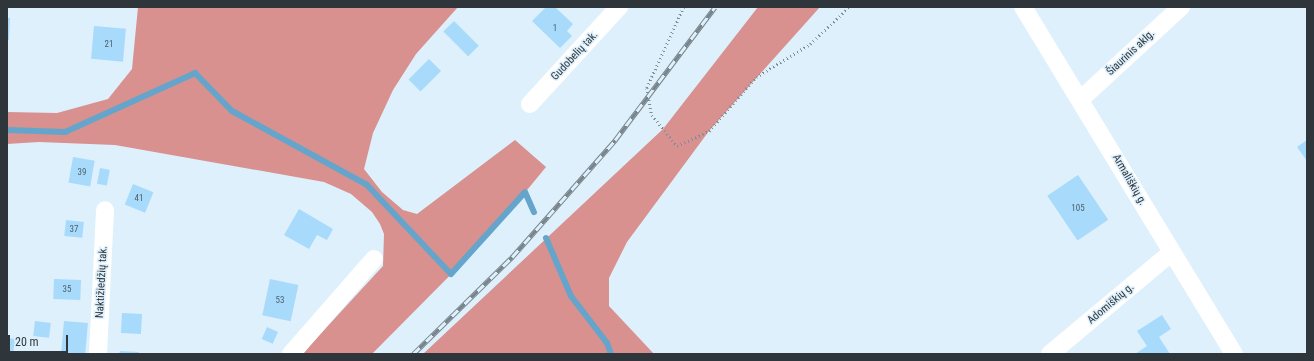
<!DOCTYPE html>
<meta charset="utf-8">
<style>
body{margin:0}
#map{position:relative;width:1314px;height:361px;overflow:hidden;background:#ddf0fc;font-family:"Roboto Condensed",sans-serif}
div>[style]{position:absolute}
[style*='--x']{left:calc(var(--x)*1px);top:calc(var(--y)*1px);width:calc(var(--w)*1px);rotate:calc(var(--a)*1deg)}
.forest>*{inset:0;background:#d8918f}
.stream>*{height:6px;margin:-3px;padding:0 3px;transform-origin:3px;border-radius:3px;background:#65a5cb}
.building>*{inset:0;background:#a7dafb;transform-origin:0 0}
.path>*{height:2.5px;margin-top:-1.25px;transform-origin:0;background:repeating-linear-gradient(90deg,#808d95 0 1px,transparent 0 4px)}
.street>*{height:18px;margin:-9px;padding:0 9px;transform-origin:9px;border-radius:9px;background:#fff}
.rail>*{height:4.5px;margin-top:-2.25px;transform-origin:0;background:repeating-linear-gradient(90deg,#ddf0fc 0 9px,#78848b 0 18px);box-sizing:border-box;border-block:1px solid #78848b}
span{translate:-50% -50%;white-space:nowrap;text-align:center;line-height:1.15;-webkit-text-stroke:3px #ddf0fc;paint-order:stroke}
.number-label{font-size:9px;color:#4d5f6b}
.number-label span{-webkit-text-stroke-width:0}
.street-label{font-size:11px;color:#2f363b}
.frame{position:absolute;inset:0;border:8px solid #2f363b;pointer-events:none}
.scale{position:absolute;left:8px;top:335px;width:60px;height:18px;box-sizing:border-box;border:2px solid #2f363b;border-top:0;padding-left:5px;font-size:12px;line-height:14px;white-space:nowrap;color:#2f363b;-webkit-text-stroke:3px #ddf0fc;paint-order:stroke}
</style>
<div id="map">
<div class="forest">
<div style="clip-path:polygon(138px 7px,458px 7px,416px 54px,393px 90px,373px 133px,364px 169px,382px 192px,403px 210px,417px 214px,515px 140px,546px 167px,490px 235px,372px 354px,302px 354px,383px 266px,384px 234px,380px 224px,372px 212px,351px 194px,324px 182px,115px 145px,39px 142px,7px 144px,7px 112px,57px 113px,108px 99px,132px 69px)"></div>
<div style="clip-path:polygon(758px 7px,820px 7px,709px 131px,627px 242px,609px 278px,609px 306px,654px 354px,423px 354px,663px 129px)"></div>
</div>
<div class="stream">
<div style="--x:7;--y:130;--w:58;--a:2"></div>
<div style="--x:65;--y:132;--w:143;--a:-24.4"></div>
<div style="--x:195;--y:73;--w:53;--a:45.8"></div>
<div style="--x:232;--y:111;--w:154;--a:28.7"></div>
<div style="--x:367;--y:185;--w:122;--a:46.7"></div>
<div style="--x:451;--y:274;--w:110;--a:-47.9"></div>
<div style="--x:525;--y:192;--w:22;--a:66"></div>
<div style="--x:546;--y:238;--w:63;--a:66.7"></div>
<div style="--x:571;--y:296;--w:59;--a:52.5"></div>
<div style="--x:607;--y:343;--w:12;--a:70"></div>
</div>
<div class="building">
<div style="clip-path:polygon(546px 7px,555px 7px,573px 24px,567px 31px,572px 36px,560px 48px,532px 21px)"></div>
<div style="clip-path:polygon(7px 18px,10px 18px,9px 40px,7px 40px)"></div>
<div style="left:454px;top:21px;width:35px;height:15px;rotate:45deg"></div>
<div style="left:94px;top:26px;width:32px;height:33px;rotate:5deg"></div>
<div style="left:429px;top:59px;width:17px;height:29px;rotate:45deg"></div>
<div style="clip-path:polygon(1307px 140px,1307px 161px,1297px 147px)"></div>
<div style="left:73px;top:157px;width:22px;height:26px;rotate:10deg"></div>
<div style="left:100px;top:168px;width:10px;height:16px;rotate:11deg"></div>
<div style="left:1078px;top:175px;width:54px;height:37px;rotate:56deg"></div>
<div style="left:133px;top:184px;width:22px;height:22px;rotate:22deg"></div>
<div style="clip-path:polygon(299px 209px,333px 229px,327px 240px,317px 235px,309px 249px,284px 235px)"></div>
<div style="left:66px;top:220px;width:18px;height:16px;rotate:6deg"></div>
<div style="left:54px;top:279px;width:27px;height:20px;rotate:2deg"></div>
<div style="left:270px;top:279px;width:29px;height:37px;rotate:12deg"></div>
<div style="left:122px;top:313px;width:20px;height:20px;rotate:3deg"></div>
<div style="clip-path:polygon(1162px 315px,1171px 329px,1159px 337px,1170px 354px,1135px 354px,1147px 346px,1137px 331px)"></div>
<div style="left:35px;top:321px;width:16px;height:15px;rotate:7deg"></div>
<div style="left:64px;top:321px;width:24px;height:33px;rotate:5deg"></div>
<div style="left:267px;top:327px;width:12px;height:13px;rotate:24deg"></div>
<div style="clip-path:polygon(7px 338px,15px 339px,13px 354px,7px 354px)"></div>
<div style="clip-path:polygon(120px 351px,139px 352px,139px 354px,119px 354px)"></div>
</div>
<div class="path">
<div style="--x:684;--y:7;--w:89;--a:114.6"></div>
<div style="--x:647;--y:88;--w:27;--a:80"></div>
<div style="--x:652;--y:115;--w:40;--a:51"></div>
<div style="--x:677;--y:146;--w:35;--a:-25"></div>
<div style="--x:709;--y:131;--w:72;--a:-49"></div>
<div style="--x:756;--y:77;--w:63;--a:-31.4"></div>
<div style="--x:810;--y:44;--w:54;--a:-43.5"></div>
</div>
<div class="street">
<div style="--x:1023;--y:7;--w:406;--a:58.7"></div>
<div style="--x:1081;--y:99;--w:136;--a:-42.6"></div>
<div style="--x:530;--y:104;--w:132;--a:-47.5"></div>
<div style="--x:98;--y:354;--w:144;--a:-87.2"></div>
<div style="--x:291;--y:354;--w:126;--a:-48.9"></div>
<div style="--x:1050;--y:354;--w:158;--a:-39.9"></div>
</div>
<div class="rail">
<div style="--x:413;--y:354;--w:139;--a:-44.4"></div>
<div style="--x:512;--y:257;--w:156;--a:-48.6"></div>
<div style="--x:615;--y:140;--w:166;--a:-53.1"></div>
</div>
<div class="number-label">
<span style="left:555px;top:28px">1</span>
<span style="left:109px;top:44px">21</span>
<span style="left:82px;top:172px">39</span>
<span style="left:139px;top:198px">41</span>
<span style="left:1078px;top:208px">105</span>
<span style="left:74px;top:229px">37</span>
<span style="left:67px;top:289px">35</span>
<span style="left:280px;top:300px">53</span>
</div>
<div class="street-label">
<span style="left:1131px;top:53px;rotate:-43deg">Šiaurinis aklg.</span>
<span style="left:575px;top:56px;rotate:-47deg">Gudobelių tak.</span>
<span style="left:1129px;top:180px;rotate:60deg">Armališkių g.</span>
<span style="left:102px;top:282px;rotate:-87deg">Naktižiedžių tak.</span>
<span style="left:1111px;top:304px;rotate:-40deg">Adomiškių g.</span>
</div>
<div class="frame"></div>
<div class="scale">20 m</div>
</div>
